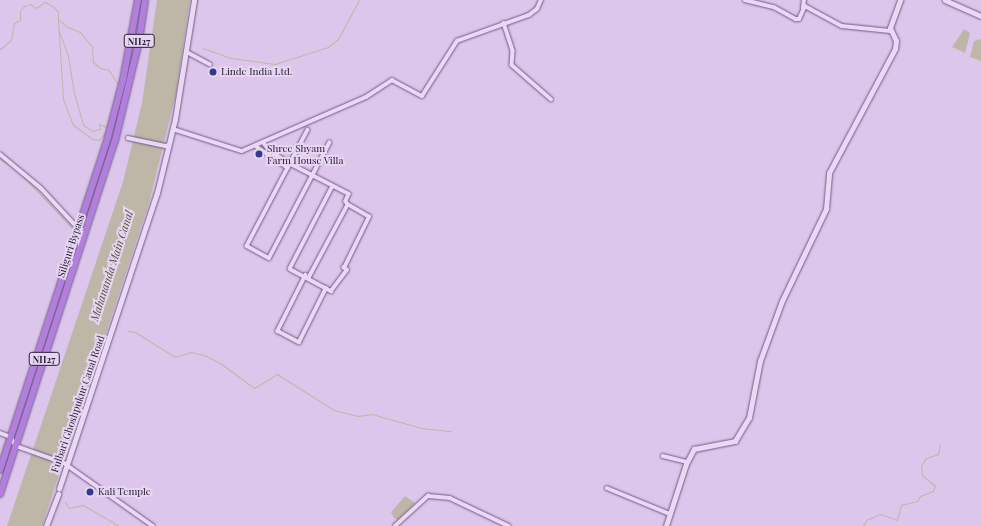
<!DOCTYPE html>
<style>
body{margin:0}
#map{position:relative;width:981px;height:526px;overflow:hidden;background:#ddc6eb;font-family:"Playfair Display",serif}
div>[style]{position:absolute}
[style*='--x']{left:calc(var(--x)*1px);top:calc(var(--y)*1px);width:calc(var(--w)*1px);rotate:calc(var(--a)*1deg)}
.water>*{inset:0;background:#beb6a7}
.stream>*{height:1px;margin:-0.5px;padding:0 0.5px;transform-origin:0.5px;border-radius:0.5px;background:#beb6a7}
.roads{filter:drop-shadow(0 0 1px #6f5d84) drop-shadow(0 0 1px #6f5d84)}
.minor>*{height:3.5px;margin:-1.75px;padding:0 1.75px;transform-origin:1.75px;border-radius:1.75px;background:#ebd8f6}
.tertiary>*{height:4.5px;margin:-2.25px;padding:0 2.25px;transform-origin:2.25px;border-radius:2.25px;background:#ebd8f6}
.trunk>*{height:6px;margin:-3px;padding:0 3px;transform-origin:3px;border-radius:3px;background:#b27fdf}
.dots>*{width:11px;height:11px;translate:-50% -50%;box-sizing:border-box;border:2px solid #e7d5f3;border-radius:50%}
span{translate:-50% -50%;white-space:nowrap;text-align:center;line-height:1.15;-webkit-text-stroke:4px #e7d5f3;paint-order:stroke}
.shield-label span{padding:1px 3px;background:#e7d5f3;border:1px solid;border-radius:3px;-webkit-text-stroke-width:0}
.shield-label{font-size:9px;color:#282036;font-weight:700}
.poi-label{font-size:10px;color:#282036}
.left{translate:0 -50%;text-align:left}
.street-label{font-size:10px;color:#282036}
.water-label{font-size:11px;color:#544f30;font-style:italic}
</style>
<div id="map">
<div class="water">
<div style="clip-path:polygon(157px 0,190px 0,176px 94px,149px 203px,42px 526px,7px 526px,123px 182px,142px 103px)"></div>
<div style="clip-path:polygon(964px 29px,970px 33px,965px 53px,952px 47px)"></div>
<div style="clip-path:polygon(981px 39px,981px 61px,970px 57px,974px 41px)"></div>
<div style="clip-path:polygon(405px 496px,415px 503px,398px 520px,394px 518px,391px 512px)"></div>
</div>
<div class="stream">
<div style="--x:58;--y:19;--w:80;--a:86.4"></div>
<div style="--x:63;--y:99;--w:28;--a:69"></div>
<div style="--x:73;--y:125;--w:24;--a:36"></div>
<div style="--x:92;--y:139;--w:7;--a:8"></div>
<div style="--x:99;--y:140;--w:11;--a:-49"></div>
<div style="--x:59;--y:31;--w:27;--a:70"></div>
<div style="--x:68;--y:56;--w:37;--a:81"></div>
<div style="--x:74;--y:93;--w:33;--a:74"></div>
<div style="--x:83;--y:125;--w:11;--a:34"></div>
<div style="--x:92;--y:131;--w:8;--a:-14"></div>
<div style="--x:100;--y:129;--w:5;--a:-101"></div>
<div style="--x:99;--y:124;--w:9;--a:21"></div>
<div style="--x:203;--y:48;--w:30;--a:20"></div>
<div style="--x:231;--y:58;--w:44;--a:7.8"></div>
<div style="--x:275;--y:64;--w:56;--a:-17.8"></div>
<div style="--x:328;--y:47;--w:13;--a:-39"></div>
<div style="--x:338;--y:39;--w:44;--a:-61.7"></div>
<div style="--x:0;--y:49;--w:14;--a:-39"></div>
<div style="--x:11;--y:40;--w:17;--a:-80"></div>
<div style="--x:14;--y:23;--w:7;--a:-27"></div>
<div style="--x:20;--y:20;--w:9;--a:-90"></div>
<div style="--x:20;--y:11;--w:6;--a:-51"></div>
<div style="--x:24;--y:6;--w:6;--a:-18"></div>
<div style="--x:30;--y:4;--w:7;--a:34"></div>
<div style="--x:36;--y:8;--w:11;--a:-34"></div>
<div style="--x:45;--y:2;--w:10;--a:29"></div>
<div style="--x:54;--y:7;--w:6;--a:51"></div>
<div style="--x:58;--y:12;--w:7;--a:90"></div>
<div style="--x:58;--y:19;--w:12;--a:42"></div>
<div style="--x:67;--y:27;--w:14;--a:21"></div>
<div style="--x:80;--y:32;--w:19;--a:51"></div>
<div style="--x:92;--y:47;--w:15;--a:86"></div>
<div style="--x:93;--y:62;--w:9;--a:41"></div>
<div style="--x:100;--y:68;--w:9;--a:13"></div>
<div style="--x:109;--y:70;--w:15;--a:58"></div>
<div style="--x:0;--y:159;--w:12;--a:31"></div>
<div style="--x:20;--y:173;--w:79;--a:46.5"></div>
<div style="--x:128;--y:331;--w:7;--a:8"></div>
<div style="--x:135;--y:332;--w:47;--a:32"></div>
<div style="--x:175;--y:357;--w:17;--a:-17"></div>
<div style="--x:191;--y:352;--w:13;--a:13"></div>
<div style="--x:204;--y:355;--w:18;--a:27"></div>
<div style="--x:220;--y:363;--w:42;--a:36.3"></div>
<div style="--x:254;--y:388;--w:27;--a:-31"></div>
<div style="--x:277;--y:374;--w:67;--a:32.3"></div>
<div style="--x:334;--y:410;--w:25;--a:14"></div>
<div style="--x:358;--y:416;--w:14;--a:-8"></div>
<div style="--x:372;--y:414;--w:51;--a:15.9"></div>
<div style="--x:421;--y:428;--w:30;--a:6"></div>
<div style="--x:65;--y:502;--w:7;--a:56"></div>
<div style="--x:69;--y:508;--w:14;--a:-12"></div>
<div style="--x:83;--y:505;--w:42;--a:30.3"></div>
<div style="--x:863;--y:526;--w:7;--a:-63"></div>
<div style="--x:866;--y:520;--w:15;--a:-23"></div>
<div style="--x:880;--y:514;--w:18;--a:19"></div>
<div style="--x:897;--y:520;--w:16;--a:-75"></div>
<div style="--x:901;--y:505;--w:16;--a:-14"></div>
<div style="--x:917;--y:501;--w:6;--a:-59"></div>
<div style="--x:920;--y:496;--w:14;--a:-21"></div>
<div style="--x:933;--y:491;--w:5;--a:-68"></div>
<div style="--x:935;--y:486;--w:17;--a:-140"></div>
<div style="--x:922;--y:475;--w:9;--a:-96"></div>
<div style="--x:921;--y:466;--w:9;--a:-58"></div>
<div style="--x:926;--y:458;--w:13;--a:-18"></div>
<div style="--x:938;--y:454;--w:10;--a:-79"></div>
</div>
<div class="roads">
<div class="minor">
<div style="--x:745;--y:0;--w:30;--a:14"></div>
<div style="--x:774;--y:7;--w:25;--a:29"></div>
<div style="--x:796;--y:19;--w:3;--a:0"></div>
<div style="--x:799;--y:19;--w:14;--a:-65"></div>
<div style="--x:805;--y:6;--w:42;--a:28.4"></div>
<div style="--x:842;--y:26;--w:48;--a:5.9"></div>
<div style="--x:803;--y:8;--w:8;--a:-83"></div>
<div style="--x:504;--y:23;--w:29;--a:72"></div>
<div style="--x:513;--y:51;--w:14;--a:94"></div>
<div style="--x:512;--y:65;--w:52;--a:41.1"></div>
<div style="--x:187;--y:52;--w:26;--a:28"></div>
<div style="--x:173;--y:129;--w:72;--a:17.7"></div>
<div style="--x:242;--y:151;--w:135;--a:-23.5"></div>
<div style="--x:366;--y:97;--w:31;--a:-33"></div>
<div style="--x:392;--y:80;--w:34;--a:28"></div>
<div style="--x:422;--y:96;--w:65;--a:-57.5"></div>
<div style="--x:457;--y:41;--w:77;--a:-19.9"></div>
<div style="--x:529;--y:15;--w:10;--a:-37"></div>
<div style="--x:537;--y:9;--w:10;--a:-66"></div>
<div style="--x:308;--y:130;--w:131;--a:117.7"></div>
<div style="--x:247;--y:246;--w:25;--a:29"></div>
<div style="--x:269;--y:258;--w:130;--a:-62.4"></div>
<div style="--x:128;--y:138;--w:39;--a:12"></div>
<div style="--x:166;--y:146;--w:3;--a:-18"></div>
<div style="--x:264;--y:143;--w:10;--a:53"></div>
<div style="--x:270;--y:151;--w:25;--a:32"></div>
<div style="--x:291;--y:164;--w:65;--a:27.3"></div>
<div style="--x:349;--y:194;--w:8;--a:113"></div>
<div style="--x:346;--y:201;--w:4;--a:63"></div>
<div style="--x:348;--y:205;--w:83;--a:118.1"></div>
<div style="--x:257;--y:147;--w:37;--a:34"></div>
<div style="--x:0;--y:154;--w:53;--a:39.7"></div>
<div style="--x:41;--y:188;--w:54;--a:47.2"></div>
<div style="--x:78;--y:228;--w:9;--a:21"></div>
<div style="--x:333;--y:186;--w:93;--a:117.4"></div>
<div style="--x:290;--y:269;--w:47;--a:28.2"></div>
<div style="--x:331;--y:291;--w:26;--a:-53"></div>
<div style="--x:347;--y:270;--w:4;--a:-146"></div>
<div style="--x:344;--y:268;--w:57;--a:-63.9"></div>
<div style="--x:369;--y:217;--w:24;--a:-150"></div>
<div style="--x:306;--y:275;--w:63;--a:116.6"></div>
<div style="--x:278;--y:331;--w:24;--a:28"></div>
<div style="--x:299;--y:342;--w:60;--a:-63.4"></div>
<div style="--x:0;--y:433;--w:12;--a:20"></div>
<div style="--x:11;--y:437;--w:10;--a:61"></div>
<div style="--x:16;--y:446;--w:51;--a:19.5"></div>
<div style="--x:64;--y:463;--w:109;--a:35.3"></div>
<div style="--x:663;--y:456;--w:25;--a:14"></div>
<div style="--x:607;--y:488;--w:68;--a:22.4"></div>
<div style="--x:395;--y:526;--w:45;--a:-42.3"></div>
<div style="--x:428;--y:496;--w:22;--a:5"></div>
<div style="--x:450;--y:498;--w:65;--a:25.4"></div>
</div>
<div class="tertiary">
<div style="--x:945;--y:0;--w:39;--a:24"></div>
<div style="--x:59;--y:489;--w:312;--a:-71.7"></div>
<div style="--x:157;--y:193;--w:76;--a:-76.3"></div>
<div style="--x:175;--y:119;--w:121;--a:-80.9"></div>
<div style="--x:46;--y:526;--w:34;--a:-69"></div>
<div style="--x:666;--y:526;--w:65;--a:-72.1"></div>
<div style="--x:686;--y:464;--w:17;--a:-62"></div>
<div style="--x:694;--y:449;--w:42;--a:-11"></div>
<div style="--x:735;--y:441;--w:27;--a:-59"></div>
<div style="--x:749;--y:418;--w:58;--a:-79.1"></div>
<div style="--x:760;--y:361;--w:64;--a:-69.9"></div>
<div style="--x:782;--y:301;--w:102;--a:-64.4"></div>
<div style="--x:826;--y:209;--w:36;--a:-85"></div>
<div style="--x:829;--y:173;--w:140;--a:-62"></div>
<div style="--x:895;--y:49;--w:8;--a:-83"></div>
<div style="--x:896;--y:41;--w:14;--a:-115"></div>
<div style="--x:890;--y:28;--w:30;--a:-70"></div>
</div>
<div class="trunk">
<div style="--x:0;--y:470;--w:350;--a:-72"></div>
<div style="--x:108;--y:137;--w:59;--a:-75.3"></div>
<div style="--x:123;--y:80;--w:81;--a:-79.4"></div>
<div style="--x:0;--y:494;--w:371;--a:-72"></div>
<div style="--x:115;--y:141;--w:103;--a:-76.5"></div>
<div style="--x:139;--y:41;--w:41;--a:-81.7"></div>
</div>
</div>
<div class="dots">
<div style="left:213px;top:72px;background:#323a8e"></div>
<div style="left:259px;top:154px;background:#323a8e"></div>
<div style="left:90px;top:492px;background:#323a8e"></div>
</div>
<div class="shield-label">
<span style="left:139px;top:41px">NH27</span>
<span style="left:44px;top:359px">NH27</span>
</div>
<div class="poi-label">
<span class="left" style="left:221px;top:72px">Linde India Ltd.</span>
<span class="left" style="left:267px;top:154px">Shree Shyam<br>Farm House Villa</span>
<span class="left" style="left:98px;top:492px">Kali Temple</span>
</div>
<div class="street-label">
<span style="left:71px;top:246px;rotate:-72deg">Siliguri Bypass</span>
<span style="left:78px;top:404px;rotate:-71deg">Fulbari Ghoshpukur Canal Road</span>
</div>
<div class="water-label">
<span style="left:112px;top:266px;rotate:-72deg">Mahananda Main Canal</span>
</div>
</div>
